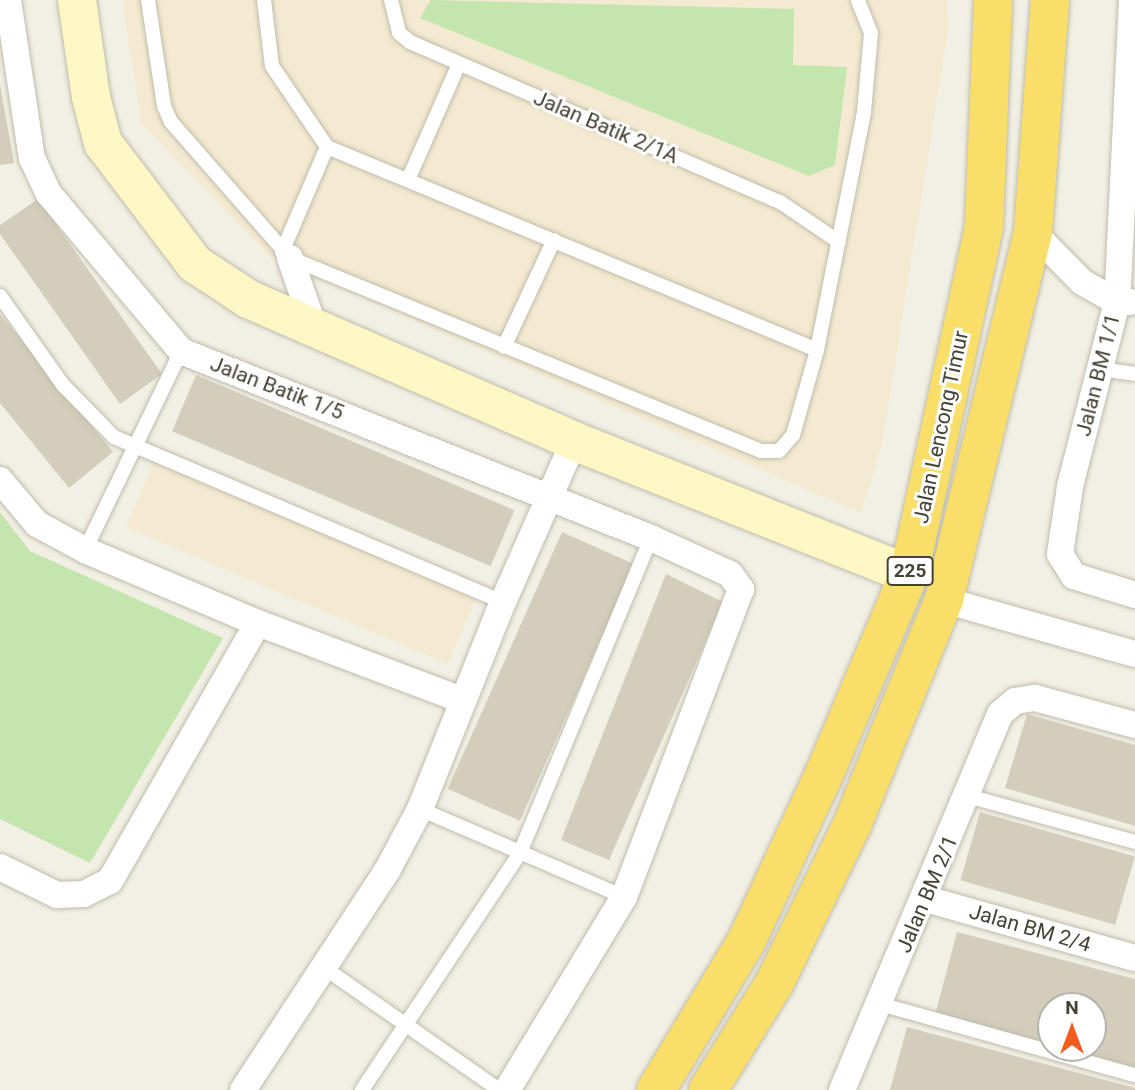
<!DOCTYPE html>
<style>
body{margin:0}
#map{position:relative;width:1135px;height:1090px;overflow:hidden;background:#f2f0e5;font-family:Roboto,sans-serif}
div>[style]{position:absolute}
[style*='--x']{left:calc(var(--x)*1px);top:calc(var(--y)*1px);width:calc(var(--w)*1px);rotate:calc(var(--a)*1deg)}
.commercial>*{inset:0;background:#f4ead1;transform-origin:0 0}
.green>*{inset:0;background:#c5e5af}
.building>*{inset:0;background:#d3cdbb;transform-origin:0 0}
.roads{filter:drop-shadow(0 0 2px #c0bcab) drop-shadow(0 0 2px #c0bcab)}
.lane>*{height:14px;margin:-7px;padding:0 7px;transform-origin:7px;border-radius:7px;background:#fff}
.street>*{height:26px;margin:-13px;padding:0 13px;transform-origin:13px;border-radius:13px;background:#fff}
.secondary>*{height:38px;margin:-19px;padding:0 19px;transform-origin:19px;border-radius:19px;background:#fdf7c5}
.highway>*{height:38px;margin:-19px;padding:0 19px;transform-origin:19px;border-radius:19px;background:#f9df6a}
span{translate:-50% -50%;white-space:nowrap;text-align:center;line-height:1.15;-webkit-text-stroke:6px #fff;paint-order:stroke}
.shield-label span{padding:2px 5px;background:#fff;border:2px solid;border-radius:5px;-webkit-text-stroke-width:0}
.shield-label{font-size:19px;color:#444135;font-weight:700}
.street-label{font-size:21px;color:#444135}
.north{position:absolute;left:1037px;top:992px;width:70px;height:70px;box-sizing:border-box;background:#fff;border:2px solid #b4b3ae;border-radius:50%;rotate:0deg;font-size:19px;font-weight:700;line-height:28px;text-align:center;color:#444135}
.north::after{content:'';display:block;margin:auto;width:24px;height:32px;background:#f35c1c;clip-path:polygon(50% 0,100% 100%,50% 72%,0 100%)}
</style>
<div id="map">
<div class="commercial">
<div style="clip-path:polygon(122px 0,947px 0,948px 32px,882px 445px,861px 513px,271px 258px,141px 123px)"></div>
<div style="left:154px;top:461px;width:350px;height:72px;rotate:23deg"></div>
</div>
<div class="green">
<div style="clip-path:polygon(431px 0,794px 9px,793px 65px,847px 67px,835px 165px,809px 176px,420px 18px)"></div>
<div style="clip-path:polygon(0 512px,30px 551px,223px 638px,90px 863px,0 819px)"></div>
</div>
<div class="building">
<div style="clip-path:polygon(0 84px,14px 163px,0 165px)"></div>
<div style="clip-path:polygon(38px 199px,162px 374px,120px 404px,0 234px,0 225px)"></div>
<div style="clip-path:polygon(0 314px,113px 452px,69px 488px,0 403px)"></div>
<div style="left:196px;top:375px;width:346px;height:61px;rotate:23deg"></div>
<div style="left:562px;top:532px;width:79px;height:281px;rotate:24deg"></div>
<div style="clip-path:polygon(666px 574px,723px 602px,609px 860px,561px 840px)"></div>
<div style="clip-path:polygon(1027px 714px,1135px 745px,1135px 826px,1005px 788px)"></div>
<div style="left:980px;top:812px;width:161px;height:71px;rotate:16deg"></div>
<div style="clip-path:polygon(957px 932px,1135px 979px,1135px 1068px,1064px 1049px,1093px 1048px,1093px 1006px,1051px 1006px,1051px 1046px,935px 1015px)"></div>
<div style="clip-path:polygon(907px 1027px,1135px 1088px,1135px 1090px,890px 1090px)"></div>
</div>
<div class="roads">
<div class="lane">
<div style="--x:148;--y:0;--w:107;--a:81.4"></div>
<div style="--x:164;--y:106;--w:17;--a:66"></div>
<div style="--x:171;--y:122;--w:181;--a:48.8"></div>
<div style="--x:290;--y:258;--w:509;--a:22.28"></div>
<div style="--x:761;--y:451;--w:18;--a:0"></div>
<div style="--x:779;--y:451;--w:21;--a:-49"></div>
<div style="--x:793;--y:435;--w:88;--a:-74.2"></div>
<div style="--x:817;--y:350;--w:243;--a:-78.8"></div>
<div style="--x:864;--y:112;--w:79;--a:-84.9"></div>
<div style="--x:871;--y:33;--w:35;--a:-112"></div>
<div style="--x:264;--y:0;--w:66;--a:83.1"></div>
<div style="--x:272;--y:66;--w:98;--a:55.8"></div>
<div style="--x:327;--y:147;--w:530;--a:22.5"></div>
<div style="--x:391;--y:0;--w:34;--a:76"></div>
<div style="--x:399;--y:33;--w:14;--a:39"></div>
<div style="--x:410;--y:42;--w:403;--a:23.4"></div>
<div style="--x:780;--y:202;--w:71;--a:34.1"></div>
<div style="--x:408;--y:180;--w:127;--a:-66.3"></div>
<div style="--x:282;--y:252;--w:114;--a:-66.8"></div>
<div style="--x:0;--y:296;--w:109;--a:54.7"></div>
<div style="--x:63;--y:385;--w:73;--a:45.6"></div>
<div style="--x:114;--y:437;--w:423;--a:23"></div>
<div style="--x:504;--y:347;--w:118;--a:-65"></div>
<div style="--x:1100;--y:369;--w:35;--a:8"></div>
<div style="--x:85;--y:550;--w:221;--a:-64.2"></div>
<div style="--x:968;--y:796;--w:173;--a:15.4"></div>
<div style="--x:420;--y:809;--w:222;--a:23.3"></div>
<div style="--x:323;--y:967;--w:215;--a:34.9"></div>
<div style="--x:880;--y:1004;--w:265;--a:15.6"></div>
<div style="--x:362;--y:1090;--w:283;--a:-56.3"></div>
<div style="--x:519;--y:855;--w:343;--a:-67.4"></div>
</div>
<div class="street">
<div style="--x:8;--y:0;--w:160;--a:81.4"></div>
<div style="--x:32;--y:158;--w:40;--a:65"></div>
<div style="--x:49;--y:194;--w:205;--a:49.9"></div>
<div style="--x:181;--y:351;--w:506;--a:21.7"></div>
<div style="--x:651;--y:538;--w:87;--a:24.5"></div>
<div style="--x:730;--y:574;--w:19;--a:54"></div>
<div style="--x:741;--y:589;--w:329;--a:110.8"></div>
<div style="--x:624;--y:897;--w:226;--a:121.2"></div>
<div style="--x:1132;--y:0;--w:302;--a:92.8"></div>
<div style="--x:1117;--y:302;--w:191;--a:104.3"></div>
<div style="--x:1070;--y:487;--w:68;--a:98.5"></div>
<div style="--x:1060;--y:554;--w:26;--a:58"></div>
<div style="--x:1074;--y:576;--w:64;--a:17.3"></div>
<div style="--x:1033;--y:232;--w:70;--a:45.6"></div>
<div style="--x:1082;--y:282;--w:40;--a:29.7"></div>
<div style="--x:1117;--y:302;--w:13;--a:0"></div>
<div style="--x:290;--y:258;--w:73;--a:70.8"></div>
<div style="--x:0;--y:480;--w:57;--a:49.9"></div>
<div style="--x:37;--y:524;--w:55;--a:28.4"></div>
<div style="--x:85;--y:550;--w:188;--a:22.9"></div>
<div style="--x:258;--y:623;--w:218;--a:20.7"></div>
<div style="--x:944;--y:600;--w:198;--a:15.8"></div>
<div style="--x:0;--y:867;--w:64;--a:26.2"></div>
<div style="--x:57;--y:895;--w:27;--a:-2"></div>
<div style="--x:84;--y:894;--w:29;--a:-27"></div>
<div style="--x:110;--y:881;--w:297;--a:-60.2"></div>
<div style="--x:926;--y:899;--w:217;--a:15.8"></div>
<div style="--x:243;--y:1090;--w:264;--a:-56.7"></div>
<div style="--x:388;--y:869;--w:68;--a:-61.9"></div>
<div style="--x:420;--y:809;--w:223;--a:-68.2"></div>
<div style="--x:503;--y:602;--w:176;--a:-66.2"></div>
<div style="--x:842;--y:1090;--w:408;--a:-67.2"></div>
<div style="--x:1000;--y:714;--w:20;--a:-41"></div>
<div style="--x:1015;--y:701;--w:20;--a:-9"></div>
<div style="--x:1035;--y:698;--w:104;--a:15.1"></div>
</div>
<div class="secondary">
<div style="--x:77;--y:0;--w:98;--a:81.8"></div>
<div style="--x:91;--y:97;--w:48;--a:75.4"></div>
<div style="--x:103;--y:143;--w:152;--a:52.8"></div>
<div style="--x:195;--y:264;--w:64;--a:33.4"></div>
<div style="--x:248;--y:299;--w:356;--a:23.5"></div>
<div style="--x:574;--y:441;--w:360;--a:21.7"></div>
</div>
<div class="highway">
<div style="--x:656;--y:1090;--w:173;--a:-58.7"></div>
<div style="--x:746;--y:942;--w:182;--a:-65"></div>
<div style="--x:823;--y:777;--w:220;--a:-67"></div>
<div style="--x:909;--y:574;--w:356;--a:-77.8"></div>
<div style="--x:984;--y:226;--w:226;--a:-87.7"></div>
<div style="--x:708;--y:1090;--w:127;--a:-58.2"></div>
<div style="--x:775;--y:982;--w:175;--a:-63.9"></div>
<div style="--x:852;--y:825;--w:243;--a:-67.8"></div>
<div style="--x:944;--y:600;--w:379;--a:-76.4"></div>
<div style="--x:1033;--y:232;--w:233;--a:-85.8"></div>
</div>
</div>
<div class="shield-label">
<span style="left:910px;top:571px">225</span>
</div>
<div class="street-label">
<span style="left:606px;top:127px;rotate:23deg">Jalan Batik 2/1A</span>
<span style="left:1098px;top:375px;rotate:-76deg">Jalan BM 1/1</span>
<span style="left:277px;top:388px;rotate:21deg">Jalan Batik 1/5</span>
<span style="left:941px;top:427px;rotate:-78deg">Jalan Lencong Timur</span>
<span style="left:927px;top:894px;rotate:-67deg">Jalan BM 2/1</span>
<span style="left:1030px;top:928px;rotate:16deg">Jalan BM 2/4</span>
</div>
<div class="north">N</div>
</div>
